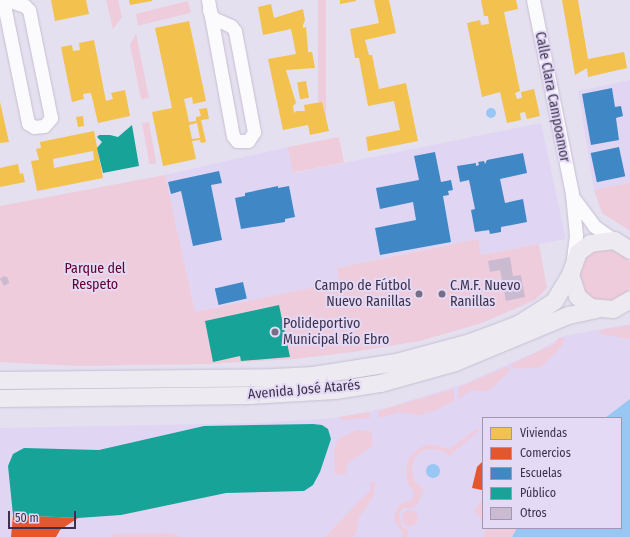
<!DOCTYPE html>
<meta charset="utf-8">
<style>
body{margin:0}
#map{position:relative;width:630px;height:537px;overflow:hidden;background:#e5e0ef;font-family:"Fira Sans Condensed",sans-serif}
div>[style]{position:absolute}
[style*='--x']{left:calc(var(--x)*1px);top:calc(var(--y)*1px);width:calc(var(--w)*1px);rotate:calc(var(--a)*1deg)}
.built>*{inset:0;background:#e1d5f4}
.green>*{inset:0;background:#efccdb;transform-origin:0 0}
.round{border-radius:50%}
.water>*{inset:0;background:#97c7f2}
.homes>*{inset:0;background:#f2c14e;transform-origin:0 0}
.shops>*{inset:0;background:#e4572e}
.schools>*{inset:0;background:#3f88c5;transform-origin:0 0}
.public>*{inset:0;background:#17a398}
.building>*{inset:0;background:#cabbd0}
.roads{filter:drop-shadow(0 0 1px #c6bed2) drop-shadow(0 0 1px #c6bed2)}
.minor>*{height:13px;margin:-6.5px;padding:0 6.5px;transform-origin:6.5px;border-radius:6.5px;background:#fbfafd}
.major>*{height:17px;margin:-8.5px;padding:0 8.5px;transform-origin:8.5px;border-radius:8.5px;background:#edeaf1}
.dots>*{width:11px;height:11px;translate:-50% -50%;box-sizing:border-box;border:2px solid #e4daf5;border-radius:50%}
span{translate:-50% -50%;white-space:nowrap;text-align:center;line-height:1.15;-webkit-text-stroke:4px #e4daf5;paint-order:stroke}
.street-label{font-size:14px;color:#3d324d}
.park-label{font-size:14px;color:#60002b}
.poi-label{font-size:14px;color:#3d324d}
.right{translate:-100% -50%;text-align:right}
.left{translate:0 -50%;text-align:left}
.legend{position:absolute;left:482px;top:417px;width:140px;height:112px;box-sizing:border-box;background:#e4daf5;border:1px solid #a197b2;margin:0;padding:5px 7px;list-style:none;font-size:12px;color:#3d324d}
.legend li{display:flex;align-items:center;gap:8px;height:20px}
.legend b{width:20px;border:1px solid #a197b2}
.scale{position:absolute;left:8px;top:511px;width:68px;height:18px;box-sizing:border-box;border:2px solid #3d324d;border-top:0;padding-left:5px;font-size:12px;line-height:14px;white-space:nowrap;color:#3d324d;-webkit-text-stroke:3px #e4daf5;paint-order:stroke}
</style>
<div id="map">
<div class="built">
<div style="clip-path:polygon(630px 80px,630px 183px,594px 190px,578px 91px)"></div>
<div style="clip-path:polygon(541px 123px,566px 239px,481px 255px,478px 239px,467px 241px,337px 268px,340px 282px,195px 312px,165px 175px,288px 147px,294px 173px)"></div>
<div style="clip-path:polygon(630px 324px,630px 399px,605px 418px,483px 418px,483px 528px,517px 528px,512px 537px,0 537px,0 428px,259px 423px,335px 418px,386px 408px,466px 383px,538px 351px,564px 336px)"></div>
</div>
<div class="green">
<div style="clip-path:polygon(106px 0,118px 0,122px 17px,113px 29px)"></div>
<div style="left:318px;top:0;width:8px;height:131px"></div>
<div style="left:188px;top:1px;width:12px;height:54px;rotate:76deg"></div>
<div style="clip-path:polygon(136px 33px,149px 98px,141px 99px,130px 45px)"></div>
<div style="left:149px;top:122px;width:42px;height:7px;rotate:80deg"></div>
<div style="left:339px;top:137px;width:26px;height:52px;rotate:79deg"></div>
<div style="clip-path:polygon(165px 175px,195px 312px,339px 282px,337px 268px,478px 239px,481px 255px,539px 244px,547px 288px,535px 300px,482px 323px,420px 341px,353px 352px,294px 359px,208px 364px,77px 366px,0 362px,0 206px)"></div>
<div style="clip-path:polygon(630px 183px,630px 231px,602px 213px,594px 190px)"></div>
<div class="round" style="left:579px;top:248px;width:54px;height:54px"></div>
<div style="clip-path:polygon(630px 325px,630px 339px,600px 334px,601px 330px)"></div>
<div style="clip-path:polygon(559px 337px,565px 339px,561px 347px,541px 367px,516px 369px,510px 365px,554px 344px)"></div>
<div style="clip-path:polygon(506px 367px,510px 370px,491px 389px,484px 391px,472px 390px,458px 399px,459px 387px)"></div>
<div style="clip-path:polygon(454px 389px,454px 401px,434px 411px,418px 415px,400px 412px,379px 418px,378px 411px)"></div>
<div style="clip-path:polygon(369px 412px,370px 418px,341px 420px,339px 417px)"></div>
<div style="clip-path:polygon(478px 428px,479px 431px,449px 456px,443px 451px,432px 449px,423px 450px,414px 459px,412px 470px,414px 480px,424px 490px,416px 507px,403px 508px,399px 514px,402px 527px,409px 530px,407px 537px,402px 537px,403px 533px,394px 520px,396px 510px,400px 504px,412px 500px,414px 492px,408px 484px,406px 472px,409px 458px,419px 448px,430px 444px,449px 449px)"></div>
<div style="clip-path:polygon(357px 430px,371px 431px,373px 445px,347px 464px,346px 474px,335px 475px,334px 450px,338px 439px)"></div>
<div style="clip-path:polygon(375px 480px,373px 497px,358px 519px,356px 534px,352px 537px,325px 537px,371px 489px,370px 484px)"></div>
<div style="clip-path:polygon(483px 498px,483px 521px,474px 511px)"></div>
<div class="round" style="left:402px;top:510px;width:16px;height:16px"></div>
<div style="clip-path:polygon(485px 528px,517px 528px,512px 537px,484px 537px)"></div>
<div style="clip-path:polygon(171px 533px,181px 537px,113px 537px,110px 534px)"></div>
</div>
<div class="water">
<div class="round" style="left:486px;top:108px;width:10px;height:10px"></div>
<div style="clip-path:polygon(630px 399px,630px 537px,512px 537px,517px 528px,621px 528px,621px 418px,605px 418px)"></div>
<div class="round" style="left:426px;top:464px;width:14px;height:14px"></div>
</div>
<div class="homes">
<div style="clip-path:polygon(51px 0,86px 0,89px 14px,55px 21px)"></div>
<div style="clip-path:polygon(129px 0,152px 0,152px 1px,130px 5px)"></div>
<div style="clip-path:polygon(340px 0,356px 0,356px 1px,340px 4px)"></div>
<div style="clip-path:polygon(374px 0,389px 0,396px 33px,365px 40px,369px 55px,372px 55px,379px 89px,406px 83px,418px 141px,368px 151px,366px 137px,400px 130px,394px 101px,368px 106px,359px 58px,355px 58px,350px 29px,379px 23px)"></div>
<div style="clip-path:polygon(481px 0,516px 0,518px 9px,504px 12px,520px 91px,515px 93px,517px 99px,522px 98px,521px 92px,534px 89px,540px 116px,527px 119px,525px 112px,520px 113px,521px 120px,507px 123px,500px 92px,482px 97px,467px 23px,480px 20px,481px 25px,489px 24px,488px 16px,484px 16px)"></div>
<div style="clip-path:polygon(562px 0,578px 0,588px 59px,624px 52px,627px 68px,588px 77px,587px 68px,575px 75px)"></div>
<div style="clip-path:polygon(271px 4px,274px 18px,303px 9px,305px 20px,303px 25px,303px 28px,306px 27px,308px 50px,308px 52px,312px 52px,315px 68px,286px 70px,296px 103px,293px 106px,294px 113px,296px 111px,305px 111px,304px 105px,322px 102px,329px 131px,310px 135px,308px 125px,283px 130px,268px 59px,296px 54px,291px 29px,263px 35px,258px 7px)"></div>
<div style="clip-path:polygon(evenodd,189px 21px,206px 101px,193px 104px,192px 97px,184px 99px,189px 122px,196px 121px,196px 117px,201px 116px,199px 109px,207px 108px,209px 119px,201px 120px,206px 142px,201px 143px,200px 140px,192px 141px,196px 159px,163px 166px,152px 112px,172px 108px,155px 28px,189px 21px,197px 123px,200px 138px,192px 139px,189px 125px,197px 123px)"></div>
<div style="clip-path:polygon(94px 40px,106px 101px,113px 99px,111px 93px,125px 90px,130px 116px,98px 123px,91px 93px,83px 94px,84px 99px,72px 102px,61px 47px,72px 45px,73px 51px,80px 50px,79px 43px)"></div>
<div style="left:306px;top:81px;width:17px;height:9px;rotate:80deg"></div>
<div style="clip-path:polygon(0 102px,9px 142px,0 143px)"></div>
<div style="clip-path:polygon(83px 116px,84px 126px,78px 127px,76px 117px)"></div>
<div style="clip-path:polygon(evenodd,94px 131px,103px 178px,37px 191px,31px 161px,39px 160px,36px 149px,41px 148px,40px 142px,94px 131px,93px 151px,94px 160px,54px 168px,53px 159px,93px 151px)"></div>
<div style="clip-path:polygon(18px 164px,20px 174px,23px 173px,25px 182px,0 187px,0 168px)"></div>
</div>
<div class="shops">
<div style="clip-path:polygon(483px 461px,482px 490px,472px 488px,477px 467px)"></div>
<div style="clip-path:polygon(13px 515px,78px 518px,60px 530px,56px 537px,11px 537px)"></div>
</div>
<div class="schools">
<div style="clip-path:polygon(612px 88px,615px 107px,621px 106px,623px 116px,616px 118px,619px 140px,591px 145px,582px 94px)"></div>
<div style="left:619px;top:147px;width:30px;height:29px;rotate:78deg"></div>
<div style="clip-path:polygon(435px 152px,441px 182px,451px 180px,453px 190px,448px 191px,449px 195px,443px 196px,451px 242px,380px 255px,375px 228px,416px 220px,413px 202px,380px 209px,376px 188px,419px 180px,414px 156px)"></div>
<div style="clip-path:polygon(523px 153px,527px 173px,500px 179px,505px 203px,523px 199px,527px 222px,501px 227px,501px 232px,490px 234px,489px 230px,475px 232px,471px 210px,475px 209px,469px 180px,460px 182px,457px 166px,476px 163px,476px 166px,479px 165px,478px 162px,484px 161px,485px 164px,487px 160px)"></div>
<div style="clip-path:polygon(219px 171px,222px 183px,211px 185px,222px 240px,193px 246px,181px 191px,171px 194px,168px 182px)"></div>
<div style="clip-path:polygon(278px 186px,278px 188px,289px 186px,295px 217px,285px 219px,285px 222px,241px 229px,235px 198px,245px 196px,245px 193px)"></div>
<div style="left:243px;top:282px;width:17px;height:29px;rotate:77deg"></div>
</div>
<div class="public">
<div style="clip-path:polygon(132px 125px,139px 166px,103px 173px,97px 148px,102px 142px,97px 137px,99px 135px,110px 135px,118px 137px)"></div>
<div style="clip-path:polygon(279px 305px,290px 357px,241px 361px,240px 356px,213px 362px,205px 321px)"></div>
<div style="clip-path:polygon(313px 424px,322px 425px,328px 429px,331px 439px,320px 472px,313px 485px,304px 491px,226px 493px,121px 515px,78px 518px,13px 515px,8px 466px,13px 454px,24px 448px,99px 450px,204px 426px)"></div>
</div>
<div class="building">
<div style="clip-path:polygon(510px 257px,513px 276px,521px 275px,525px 297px,506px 301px,500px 270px,490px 272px,488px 261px)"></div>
<div style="clip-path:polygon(4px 276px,8px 278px,9px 283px,4px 286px,0 279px)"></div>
</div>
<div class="roads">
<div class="minor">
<div style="--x:3;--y:0;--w:126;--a:78.5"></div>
<div style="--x:28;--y:123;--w:7;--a:34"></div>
<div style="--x:34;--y:127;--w:10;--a:-6"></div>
<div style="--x:44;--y:126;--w:11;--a:-49"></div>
<div style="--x:51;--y:118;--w:110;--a:-101.5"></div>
<div style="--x:29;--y:10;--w:6;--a:-135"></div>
<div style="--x:25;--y:6;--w:18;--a:-161"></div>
<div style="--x:208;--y:0;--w:138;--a:79.6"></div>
<div style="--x:233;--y:136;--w:6;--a:51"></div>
<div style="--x:237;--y:141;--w:11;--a:0"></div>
<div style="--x:248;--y:141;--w:11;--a:-56"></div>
<div style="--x:254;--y:132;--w:103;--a:-100.7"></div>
<div style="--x:235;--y:31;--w:6;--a:-129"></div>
<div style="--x:231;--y:26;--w:20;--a:-156"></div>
<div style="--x:213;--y:18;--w:9;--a:-117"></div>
<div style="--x:533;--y:0;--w:198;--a:78.6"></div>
<div style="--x:572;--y:194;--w:41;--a:84.4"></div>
<div style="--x:576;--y:235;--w:24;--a:97"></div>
<div style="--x:574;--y:199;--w:34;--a:53"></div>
<div style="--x:594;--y:226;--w:24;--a:35"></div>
</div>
<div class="major">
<div style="--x:630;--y:250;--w:19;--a:-148"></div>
<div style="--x:614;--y:240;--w:24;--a:173"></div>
<div style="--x:590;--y:243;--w:15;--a:143"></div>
<div style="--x:578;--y:252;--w:23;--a:110"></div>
<div style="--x:570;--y:274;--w:23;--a:72"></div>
<div style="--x:577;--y:296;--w:17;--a:40"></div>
<div style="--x:590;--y:307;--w:23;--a:5"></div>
<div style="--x:613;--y:309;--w:20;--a:-30"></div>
<div style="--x:0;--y:380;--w:274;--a:-0.6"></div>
<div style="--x:274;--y:377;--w:39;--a:-3"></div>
<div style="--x:313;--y:375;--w:84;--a:-8.9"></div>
<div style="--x:396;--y:362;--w:77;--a:-15.1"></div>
<div style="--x:470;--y:342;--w:51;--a:-20.6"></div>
<div style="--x:518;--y:324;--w:43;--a:-32.6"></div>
<div style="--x:554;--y:301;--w:31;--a:-59"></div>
<div style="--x:0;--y:398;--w:249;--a:-0.7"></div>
<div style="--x:249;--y:395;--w:86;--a:-3.3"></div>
<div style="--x:335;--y:390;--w:46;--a:-8.8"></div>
<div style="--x:380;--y:383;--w:78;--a:-15.6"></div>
<div style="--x:455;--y:362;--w:122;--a:-22.6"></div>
<div style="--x:568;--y:315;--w:29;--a:-12"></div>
</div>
</div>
<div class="dots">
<div style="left:419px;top:294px;background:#786f86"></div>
<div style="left:442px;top:294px;background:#786f86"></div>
<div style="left:275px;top:332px;background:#786f86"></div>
</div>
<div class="street-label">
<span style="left:552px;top:97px;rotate:79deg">Calle Clara Campoamor</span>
<span style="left:304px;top:390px;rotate:-5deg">Avenida José Atarés</span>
</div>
<div class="park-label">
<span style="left:95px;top:277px">Parque del<br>Respeto</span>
</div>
<div class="poi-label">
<span class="right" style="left:411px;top:294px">Campo de Fútbol<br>Nuevo Ranillas</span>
<span class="left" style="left:450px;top:294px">C.M.F. Nuevo<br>Ranillas</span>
<span class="left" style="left:283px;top:332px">Polideportivo<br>Municipal Río Ebro</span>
</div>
<ul class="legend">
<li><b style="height:11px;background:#f2c14e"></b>Viviendas</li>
<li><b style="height:11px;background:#e4572e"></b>Comercios</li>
<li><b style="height:11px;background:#3f88c5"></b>Escuelas</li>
<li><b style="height:11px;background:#17a398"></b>Público</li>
<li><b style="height:11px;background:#cabbd0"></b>Otros</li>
</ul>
<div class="scale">50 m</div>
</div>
